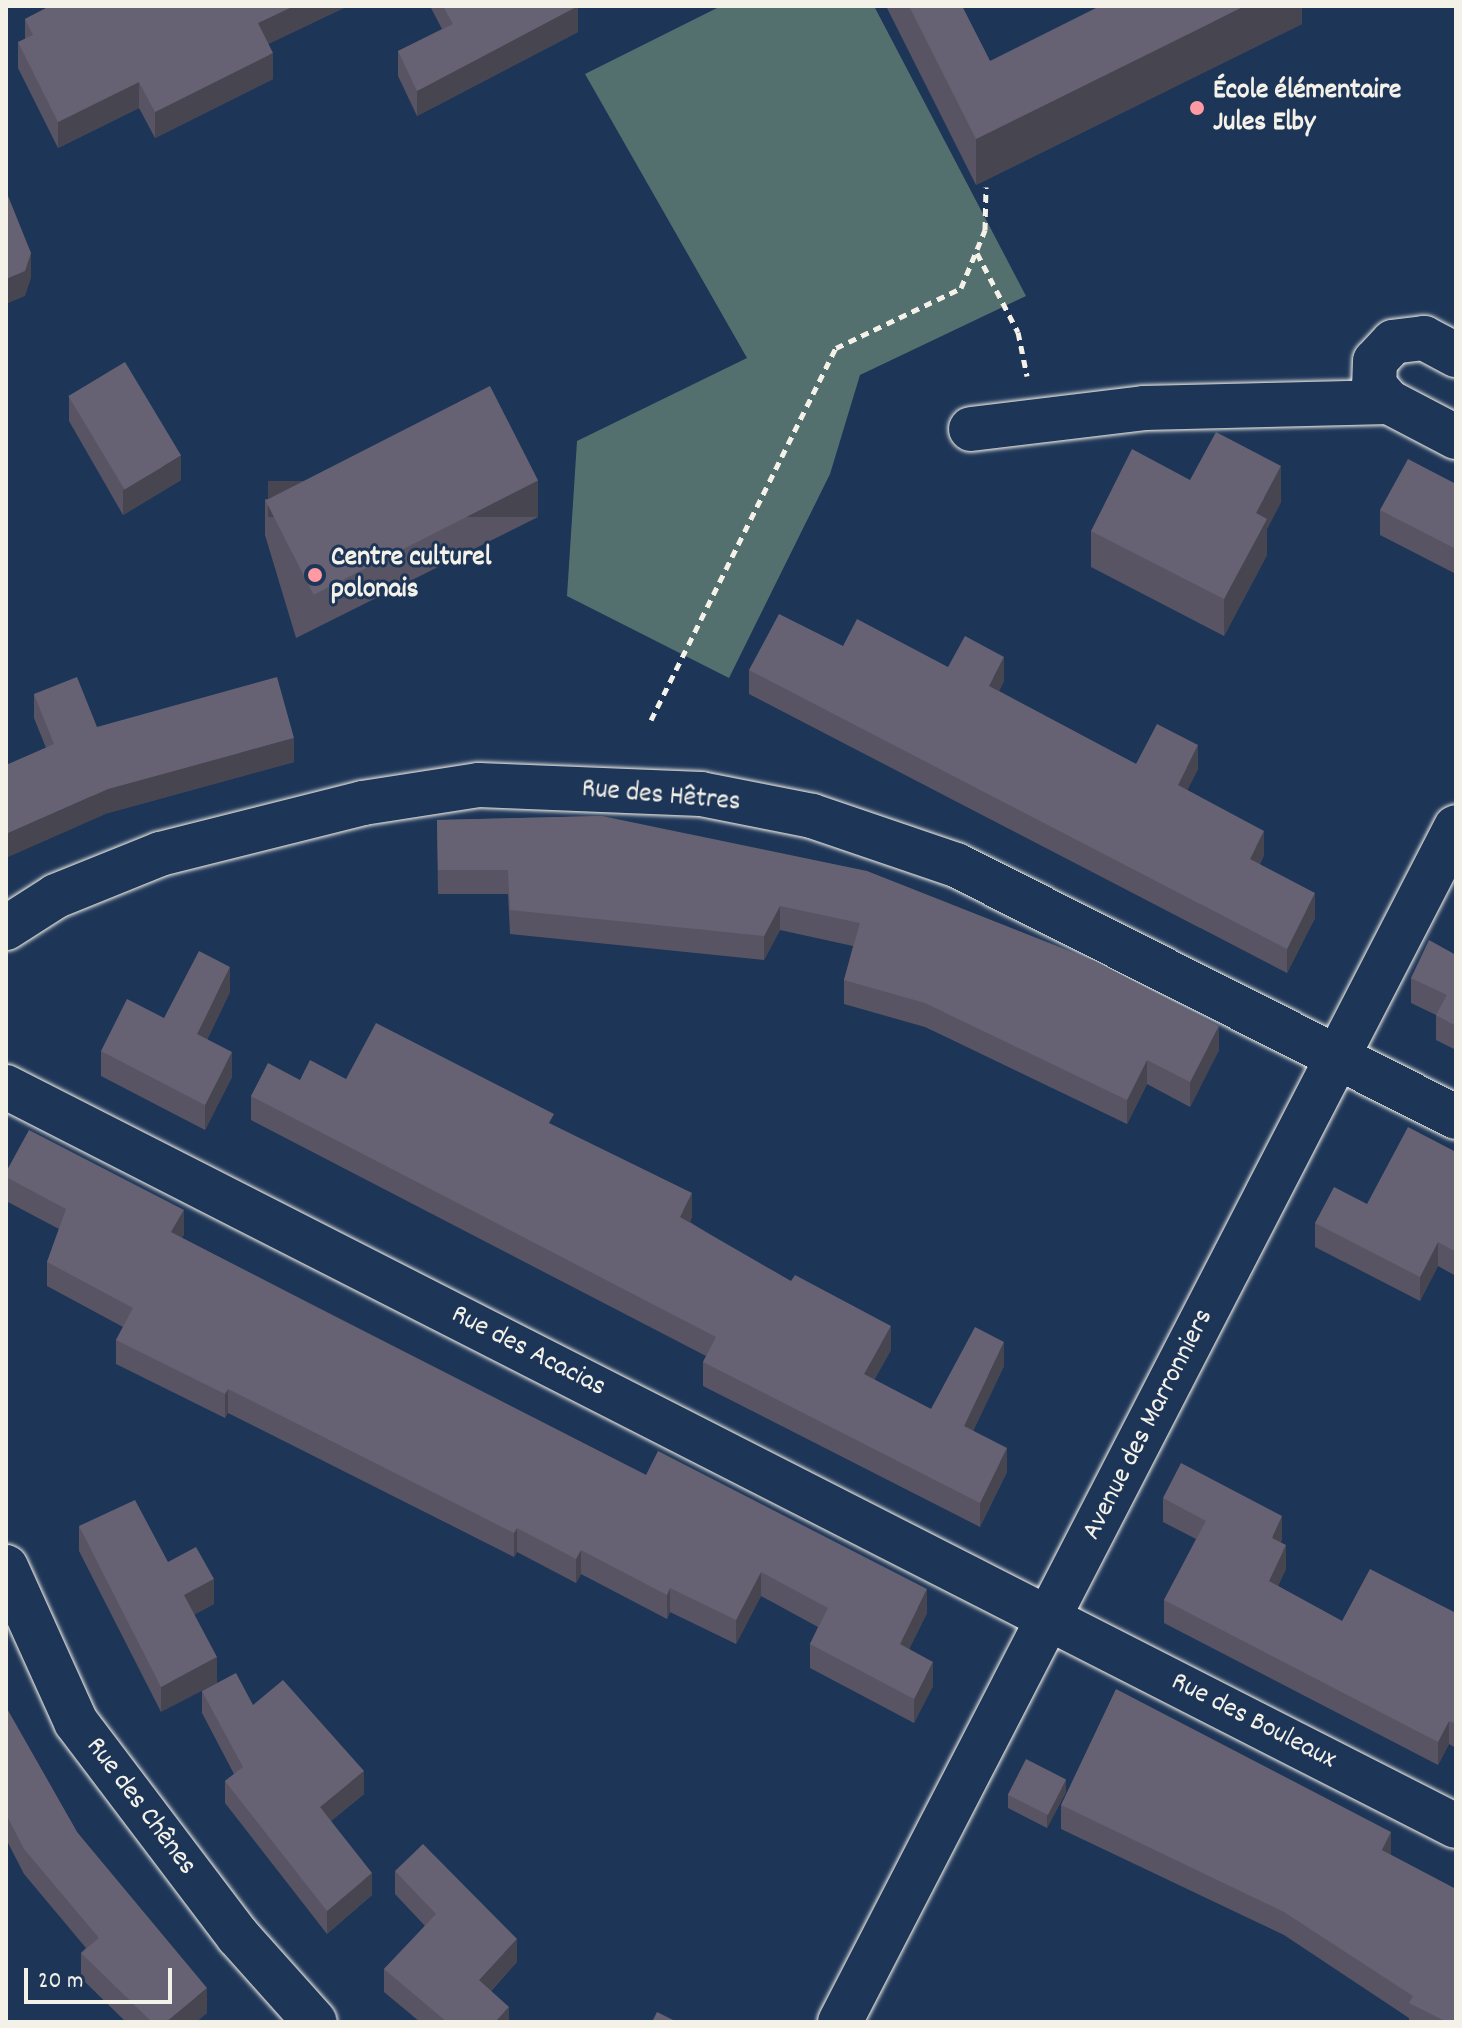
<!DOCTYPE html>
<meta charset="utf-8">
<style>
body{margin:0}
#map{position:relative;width:1462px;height:2028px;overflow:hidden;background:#1d3557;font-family:Dekko,sans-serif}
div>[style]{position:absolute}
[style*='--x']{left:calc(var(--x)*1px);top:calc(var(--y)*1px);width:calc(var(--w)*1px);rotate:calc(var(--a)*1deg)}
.green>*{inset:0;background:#53706e}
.path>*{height:5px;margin-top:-2.5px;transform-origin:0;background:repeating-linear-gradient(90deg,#f4f1e8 0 8px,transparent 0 14px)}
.roads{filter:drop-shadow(0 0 2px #f4f1e8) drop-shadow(0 0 2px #f4f1e8)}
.minor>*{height:44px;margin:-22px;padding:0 22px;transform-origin:22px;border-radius:22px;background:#1d3557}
.wall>*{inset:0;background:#585463}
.shaded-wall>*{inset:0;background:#474550;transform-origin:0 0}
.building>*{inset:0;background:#666273;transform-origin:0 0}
.dots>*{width:22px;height:22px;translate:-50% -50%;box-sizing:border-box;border:4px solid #1d3557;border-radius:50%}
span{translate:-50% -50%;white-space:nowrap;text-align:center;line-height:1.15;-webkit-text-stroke:6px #1d3557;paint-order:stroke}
.poi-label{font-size:28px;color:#f4f1e8;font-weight:700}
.left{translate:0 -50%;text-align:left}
.street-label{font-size:28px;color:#f4f1e8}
.frame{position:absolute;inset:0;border:8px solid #f4f1e8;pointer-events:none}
.scale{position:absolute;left:24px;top:1968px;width:148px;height:36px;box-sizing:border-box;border:4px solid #f4f1e8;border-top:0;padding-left:10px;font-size:24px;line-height:28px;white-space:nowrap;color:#f4f1e8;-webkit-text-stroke:6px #1d3557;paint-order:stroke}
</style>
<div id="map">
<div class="green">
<div style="clip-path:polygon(721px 6px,874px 6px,1026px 296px,860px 375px,830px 474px,729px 678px,567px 596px,577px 441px,747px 358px,585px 74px)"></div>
</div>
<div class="path">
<div style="--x:977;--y:253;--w:89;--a:62.6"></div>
<div style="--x:1018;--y:332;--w:45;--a:78.4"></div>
<div style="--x:651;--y:720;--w:415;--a:-63.6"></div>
<div style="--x:836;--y:348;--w:139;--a:-25.6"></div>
<div style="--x:961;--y:288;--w:63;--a:-67.5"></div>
<div style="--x:985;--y:230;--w:43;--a:-88.7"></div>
</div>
<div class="roads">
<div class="minor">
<div style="--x:1456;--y:355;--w:36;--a:-152"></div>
<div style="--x:1424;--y:338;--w:31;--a:173"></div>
<div style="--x:1393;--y:342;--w:26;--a:133"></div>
<div style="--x:1375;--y:361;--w:24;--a:92"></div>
<div style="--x:1374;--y:385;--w:23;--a:49"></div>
<div style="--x:1389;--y:402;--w:76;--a:27.6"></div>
<div style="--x:971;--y:429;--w:174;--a:-6.9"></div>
<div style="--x:1144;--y:408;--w:245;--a:-1.4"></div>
<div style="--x:6;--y:928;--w:59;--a:-32.6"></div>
<div style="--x:56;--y:896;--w:112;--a:-22"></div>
<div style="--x:160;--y:854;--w:209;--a:-14.1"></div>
<div style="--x:363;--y:803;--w:117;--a:-8.8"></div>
<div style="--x:479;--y:785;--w:222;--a:2.3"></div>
<div style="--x:701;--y:794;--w:113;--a:11.2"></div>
<div style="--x:812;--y:816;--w:152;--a:18.8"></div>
<div style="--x:956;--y:865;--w:560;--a:26.75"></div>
<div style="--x:6;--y:1087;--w:1627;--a:27.01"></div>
<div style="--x:6;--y:1567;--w:170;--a:65.7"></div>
<div style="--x:76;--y:1722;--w:268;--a:52.9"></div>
<div style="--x:238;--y:1936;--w:115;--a:48.2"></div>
<div style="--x:840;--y:2022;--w:1344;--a:-62.73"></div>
</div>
</div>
<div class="wall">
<div style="clip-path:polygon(50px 6px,348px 6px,268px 44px,273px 79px,155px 138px,139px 108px,58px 148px,18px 68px,18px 42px,25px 39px,25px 19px)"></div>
<div style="clip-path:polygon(430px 6px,578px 6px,578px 32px,417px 116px,398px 76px,398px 51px,442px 29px)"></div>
<div style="clip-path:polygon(886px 6px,962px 6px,990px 61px,1302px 6px,1302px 24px,976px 185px)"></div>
<div style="clip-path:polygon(69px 396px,181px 480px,123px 515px,69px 421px)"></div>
<div style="clip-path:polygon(1190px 480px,1281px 502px,1267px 529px,1267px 555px,1224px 636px,1091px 567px,1091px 531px)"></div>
<div style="clip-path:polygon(1456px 484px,1456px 574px,1380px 535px,1380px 510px)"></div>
<div style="clip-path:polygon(265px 499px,538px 517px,296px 638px,265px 535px)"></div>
<div style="clip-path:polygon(843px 646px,948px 667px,1004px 681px,999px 691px,1136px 764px,1198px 769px,1187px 790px,1264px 855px,1260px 864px,1315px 918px,1287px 973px,749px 694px,749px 670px)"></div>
<div style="clip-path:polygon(34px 694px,97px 727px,294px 762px,108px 813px,46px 748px,34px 718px)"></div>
<div style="clip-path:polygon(602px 816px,1219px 1050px,1190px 1107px,1147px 1084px,1127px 1124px,925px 1027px,844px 1004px,844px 980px,853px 946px,780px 930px,764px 960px,510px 934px,508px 894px,438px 894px,437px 820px)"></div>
<div style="clip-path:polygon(1456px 955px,1456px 1050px,1436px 1040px,1436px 1015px,1411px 1003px,1411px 978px)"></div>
<div style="clip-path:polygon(230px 992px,207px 1040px,232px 1077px,205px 1130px,101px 1076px,101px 1051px,164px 1018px)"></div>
<div style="clip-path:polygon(346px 1079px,554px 1126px,692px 1217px,690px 1222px,891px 1350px,874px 1380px,931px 1409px,1004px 1366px,973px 1431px,1007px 1472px,980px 1527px,703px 1386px,703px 1362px,706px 1356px,251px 1120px,251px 1096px,300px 1080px)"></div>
<div style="clip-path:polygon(1456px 1152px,1456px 1276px,1438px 1266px,1420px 1301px,1315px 1247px,1315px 1223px,1367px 1204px)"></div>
<div style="clip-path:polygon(6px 1172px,184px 1234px,182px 1238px,646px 1475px,927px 1613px,909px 1649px,933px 1686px,914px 1723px,810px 1668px,810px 1644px,818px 1627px,761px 1596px,736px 1644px,670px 1612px,667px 1619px,581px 1574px,576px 1583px,517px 1552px,514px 1557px,228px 1413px,225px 1418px,116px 1364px,116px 1340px,123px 1327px,47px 1286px,47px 1262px,59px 1229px,6px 1201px)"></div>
<div style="clip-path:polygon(1163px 1498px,1282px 1539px,1281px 1542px,1286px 1569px,1278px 1586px,1342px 1621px,1456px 1613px,1456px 1748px,1449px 1744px,1438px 1765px,1164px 1623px,1164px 1600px,1196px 1539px,1163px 1522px)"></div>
<div style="clip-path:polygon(79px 1526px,214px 1604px,195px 1614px,161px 1712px,79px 1551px)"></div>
<div style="clip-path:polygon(202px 1691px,253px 1705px,364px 1794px,331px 1821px,372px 1895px,327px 1934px,225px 1803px,225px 1781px,234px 1774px,202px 1713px)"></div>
<div style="clip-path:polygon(6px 1707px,77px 1832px,207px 2013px,196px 2022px,126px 2022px,81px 1978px,81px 1953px,86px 1948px,24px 1874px,6px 1839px)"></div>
<div style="clip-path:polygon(1066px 1792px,1047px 1828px,1008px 1808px,1008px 1795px)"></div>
<div style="clip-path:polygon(1061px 1805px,1391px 1855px,1456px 2022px,1409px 2022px,1409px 2018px,1284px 1935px,1061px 1829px)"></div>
<div style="clip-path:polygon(395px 1871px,517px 1962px,491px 1991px,509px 2022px,420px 2022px,384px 1992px,384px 1969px,425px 1926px,395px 1894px)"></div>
</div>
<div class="shaded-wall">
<div style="clip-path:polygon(294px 6px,348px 6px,258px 49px,258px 23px)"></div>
<div style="clip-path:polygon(578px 6px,578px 32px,417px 116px,417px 91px)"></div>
<div style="clip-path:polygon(1245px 6px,1302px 6px,1302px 24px,976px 185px,976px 139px)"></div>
<div style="clip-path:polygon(273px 53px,273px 79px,155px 138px,155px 112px)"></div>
<div style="clip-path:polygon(139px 82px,139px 108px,58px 148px,58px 122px)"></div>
<div style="clip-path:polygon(31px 253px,31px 278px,25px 296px,6px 304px,6px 279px)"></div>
<div style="clip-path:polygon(181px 456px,181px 480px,123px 515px,123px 490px)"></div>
<div style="clip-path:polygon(1281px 466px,1281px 502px,1267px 529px,1267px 555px,1224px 636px,1224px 599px,1256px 513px)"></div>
<div style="left:538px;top:481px;width:36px;height:270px;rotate:90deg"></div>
<div style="clip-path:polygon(1004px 657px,1004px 681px,989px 710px,989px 686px)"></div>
<div style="clip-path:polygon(294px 738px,294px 762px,108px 813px,6px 858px,6px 834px,108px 789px)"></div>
<div style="clip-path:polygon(1198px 745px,1198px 769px,1178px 809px,1178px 785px)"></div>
<div style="clip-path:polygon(1264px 831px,1264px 855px,1250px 883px,1250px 859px)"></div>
<div style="clip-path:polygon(1315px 893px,1315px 918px,1287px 973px,1287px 949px)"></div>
<div style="clip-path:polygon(780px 906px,780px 930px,764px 960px,764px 936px)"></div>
<div style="clip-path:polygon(230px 967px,230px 992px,197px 1060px,197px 1034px)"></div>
<div style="clip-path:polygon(1219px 1026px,1219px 1050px,1190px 1107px,1190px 1082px)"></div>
<div style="clip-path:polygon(232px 1052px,232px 1077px,205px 1130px,205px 1105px)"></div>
<div style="clip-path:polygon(1147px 1060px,1147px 1084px,1127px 1124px,1127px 1100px)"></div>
<div style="clip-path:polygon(692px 1193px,692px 1217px,680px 1241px,680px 1217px)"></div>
<div style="clip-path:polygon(184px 1210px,184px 1234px,171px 1256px,171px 1232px)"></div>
<div style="clip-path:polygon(1438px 1242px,1438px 1266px,1420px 1301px,1420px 1277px)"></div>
<div style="clip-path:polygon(891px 1326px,891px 1350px,864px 1398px,864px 1374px)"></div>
<div style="clip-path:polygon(1004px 1342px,1004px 1366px,964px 1450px,964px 1426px)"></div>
<div style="clip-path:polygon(228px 1389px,228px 1413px,225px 1418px,225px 1394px)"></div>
<div style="clip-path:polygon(1007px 1448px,1007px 1472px,980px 1527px,980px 1503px)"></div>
<div style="clip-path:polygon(1282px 1516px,1282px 1539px,1272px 1561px,1272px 1538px)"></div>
<div style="clip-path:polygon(517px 1528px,517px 1552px,514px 1557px,514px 1533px)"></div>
<div style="clip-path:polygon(1286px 1545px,1286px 1569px,1269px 1604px,1269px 1581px)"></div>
<div style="clip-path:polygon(581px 1550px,581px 1574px,576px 1583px,576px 1559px)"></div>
<div style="clip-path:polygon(761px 1572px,761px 1596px,736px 1644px,736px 1620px)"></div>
<div style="clip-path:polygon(214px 1579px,214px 1604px,184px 1620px,184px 1595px)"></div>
<div style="clip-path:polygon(670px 1588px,670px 1612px,667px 1619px,667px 1595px)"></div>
<div style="clip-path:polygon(927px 1589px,927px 1613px,900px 1668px,900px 1644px)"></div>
<div style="clip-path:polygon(217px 1657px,217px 1683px,161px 1712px,161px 1687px)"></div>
<div style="clip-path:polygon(933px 1662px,933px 1686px,914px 1723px,914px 1699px)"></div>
<div style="clip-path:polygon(1449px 1721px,1449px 1744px,1438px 1765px,1438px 1742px)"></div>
<div style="clip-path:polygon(364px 1771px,364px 1794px,320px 1830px,320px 1807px)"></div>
<div style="clip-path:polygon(1066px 1779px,1066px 1792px,1047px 1828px,1047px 1815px)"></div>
<div style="clip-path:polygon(1391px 1832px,1391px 1855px,1382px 1850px)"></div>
<div style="clip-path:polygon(372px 1873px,372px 1895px,327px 1934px,327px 1911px)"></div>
<div style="clip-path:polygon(517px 1939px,517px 1962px,479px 2003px,479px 1980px)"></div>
<div style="clip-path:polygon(207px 1988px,207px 2013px,196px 2022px,166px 2022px)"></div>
<div style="clip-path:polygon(509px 2007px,509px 2022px,496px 2022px,496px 2021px)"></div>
</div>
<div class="building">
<div style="clip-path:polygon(50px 6px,294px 6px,258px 23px,273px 53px,155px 112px,139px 82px,58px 122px,18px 42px,33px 35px,25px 19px)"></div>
<div style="clip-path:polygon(443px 6px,578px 6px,417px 91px,398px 51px,453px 24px)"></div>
<div style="clip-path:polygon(909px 6px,962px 6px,990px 61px,1100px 6px,1245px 6px,976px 139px)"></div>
<div style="clip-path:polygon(6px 191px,31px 253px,25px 271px,6px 279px)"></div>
<div style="left:125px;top:362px;width:109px;height:66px;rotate:59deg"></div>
<div style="left:490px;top:386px;width:106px;height:252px;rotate:63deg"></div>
<div style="clip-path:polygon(1216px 432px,1281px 466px,1256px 513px,1267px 519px,1224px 599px,1091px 531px,1132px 449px,1190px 480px)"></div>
<div style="clip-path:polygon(1408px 459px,1456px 484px,1456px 549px,1380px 510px)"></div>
<div style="clip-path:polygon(779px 614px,843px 646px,857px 619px,948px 667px,965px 636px,1004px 657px,989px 686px,1136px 764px,1157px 724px,1198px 745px,1178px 785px,1264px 831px,1250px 859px,1315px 893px,1287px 949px,749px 670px)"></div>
<div style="clip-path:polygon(77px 677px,97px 727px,277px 677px,294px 738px,108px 789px,6px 834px,6px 765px,54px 744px,34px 694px)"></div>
<div style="clip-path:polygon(602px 816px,867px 871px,1095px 961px,1219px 1026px,1190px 1082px,1147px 1060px,1127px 1100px,925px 1003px,844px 980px,860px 923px,780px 906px,764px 936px,510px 910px,508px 870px,438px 870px,437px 820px)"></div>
<div style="clip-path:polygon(1429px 940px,1456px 955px,1456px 1026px,1436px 1015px,1447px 995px,1411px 978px)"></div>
<div style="clip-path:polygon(199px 951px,230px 967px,197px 1034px,232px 1052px,205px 1105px,101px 1051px,127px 999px,164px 1018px)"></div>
<div style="clip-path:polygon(376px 1023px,554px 1114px,549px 1123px,692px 1193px,680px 1217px,791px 1281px,795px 1275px,891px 1326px,864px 1374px,931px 1409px,975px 1327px,1004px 1342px,964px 1426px,1007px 1448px,980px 1503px,703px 1362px,716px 1337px,251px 1096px,268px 1063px,300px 1080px,310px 1060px,346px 1079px)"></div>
<div style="clip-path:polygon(1408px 1127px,1456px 1152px,1456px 1252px,1438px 1242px,1420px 1277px,1315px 1223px,1334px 1187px,1367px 1204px)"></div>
<div style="clip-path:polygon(29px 1130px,184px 1210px,171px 1232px,316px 1307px,646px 1475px,658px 1451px,927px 1589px,900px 1644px,933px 1662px,914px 1699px,810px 1644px,828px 1608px,761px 1572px,736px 1620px,670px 1588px,667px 1595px,581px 1550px,576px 1559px,517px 1528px,514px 1533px,228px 1389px,225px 1394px,116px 1340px,133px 1308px,47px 1262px,66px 1209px,6px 1177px,6px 1172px)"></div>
<div style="clip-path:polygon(1181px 1463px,1282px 1516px,1272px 1538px,1286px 1545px,1269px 1581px,1342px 1621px,1370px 1569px,1456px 1613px,1456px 1724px,1449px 1721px,1438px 1742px,1164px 1600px,1206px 1521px,1163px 1498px)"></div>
<div style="clip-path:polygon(135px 1500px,168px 1562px,196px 1547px,214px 1579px,184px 1595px,217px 1657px,161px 1687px,79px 1526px)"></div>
<div style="clip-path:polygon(236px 1673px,253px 1705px,283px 1680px,364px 1771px,320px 1807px,372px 1873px,327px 1911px,225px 1781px,243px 1767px,202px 1691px)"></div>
<div style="clip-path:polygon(1116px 1689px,1391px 1832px,1382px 1850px,1456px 1889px,1456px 2022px,1447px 2022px,1409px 2003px,1413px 1996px,1284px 1912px,1061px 1805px)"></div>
<div style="clip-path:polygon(6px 1707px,77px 1832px,207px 1988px,166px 2022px,152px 2022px,81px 1953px,99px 1938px,24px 1849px,6px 1814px)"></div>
<div style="left:1026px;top:1759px;width:45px;height:40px;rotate:27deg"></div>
<div style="clip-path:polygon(423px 1844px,517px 1939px,479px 1980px,509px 2007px,496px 2021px,498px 2022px,447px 2022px,384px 1969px,436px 1914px,395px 1871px)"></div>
<div style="clip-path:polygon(657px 2012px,677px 2022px,652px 2022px)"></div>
</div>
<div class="dots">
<div style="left:1197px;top:108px;background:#ff9aa2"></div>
<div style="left:315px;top:575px;background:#ff9aa2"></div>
</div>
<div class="poi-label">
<span class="left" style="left:1213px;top:108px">École élémentaire<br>Jules Elby</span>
<span class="left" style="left:331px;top:575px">Centre culturel<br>polonais</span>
</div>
<div class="street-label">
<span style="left:661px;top:797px;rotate:5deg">Rue des Hêtres</span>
<span style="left:528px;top:1352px;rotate:27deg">Rue des Acacias</span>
<span style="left:1149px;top:1425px;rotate:-63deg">Avenue des Marronniers</span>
<span style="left:1253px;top:1722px;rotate:27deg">Rue des Bouleaux</span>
<span style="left:140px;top:1807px;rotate:53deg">Rue des Chênes</span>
</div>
<div class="frame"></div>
<div class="scale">20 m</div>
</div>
